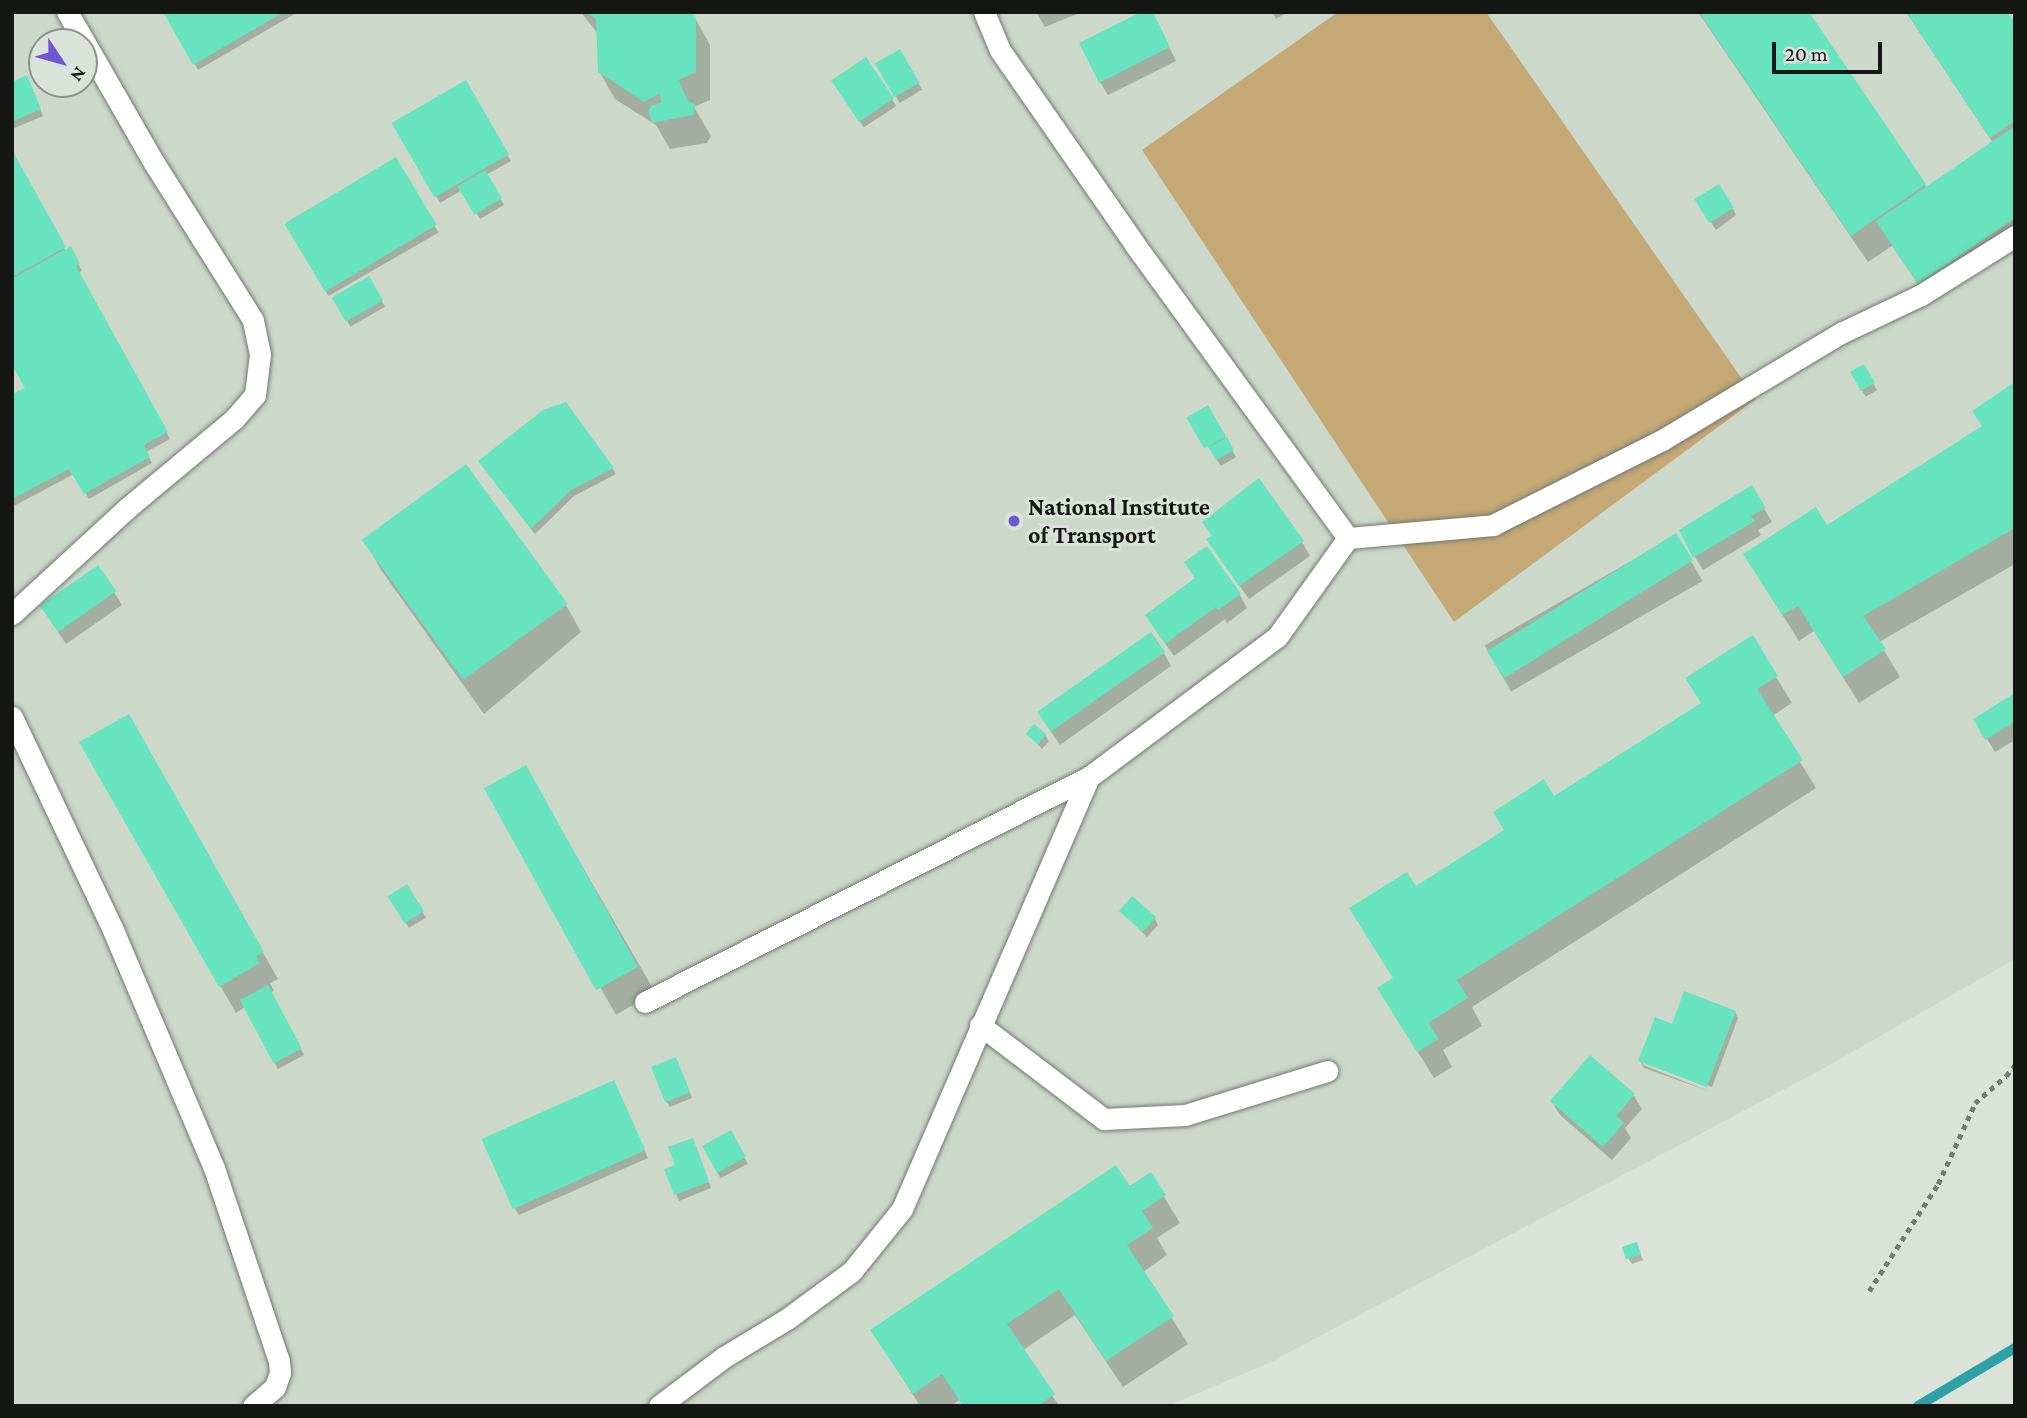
<!DOCTYPE html>
<style>
body{margin:0}
#map{position:relative;width:2027px;height:1418px;overflow:hidden;background:#dae2d9;font-family:"Crimson Pro",serif}
div>[style]{position:absolute}
[style*='--x']{left:calc(var(--x)*1px);top:calc(var(--y)*1px);width:calc(var(--w)*1px);rotate:calc(var(--a)*1deg)}
.built>*{inset:0;background:#ccd9ca}
.green>*{inset:0;background:#c4a875}
.shadow>*{inset:0;background:#0003;transform-origin:0 0}
.stream>*{height:10px;margin:-5px;padding:0 5px;transform-origin:5px;border-radius:5px;background:#2ea1a7}
.building>*{inset:0;background:#67e3bd;transform-origin:0 0}
.path>*{height:4.5px;margin-top:-2.25px;transform-origin:0;background:repeating-linear-gradient(90deg,#747a73 0 5px,transparent 0 10px)}
.roads{filter:drop-shadow(0 0 2px #727971) drop-shadow(0 0 2px #727971)}
.lane>*{height:21px;margin:-10.5px;padding:0 10.5px;transform-origin:10.5px;border-radius:10.5px;background:#fff}
.dots>*{width:19px;height:19px;translate:-50% -50%;box-sizing:border-box;border:4px solid #dae2d9;border-radius:50%}
span{translate:-50% -50%;white-space:nowrap;text-align:center;line-height:1.15;-webkit-text-stroke:6px #dae2d9;paint-order:stroke}
.poi-label{font-size:24px;color:#141713;font-weight:700}
.left{translate:0 -50%;text-align:left}
.frame{position:absolute;inset:0;border:14px solid #141713;pointer-events:none}
.north{position:absolute;left:28px;top:28px;width:70px;height:70px;box-sizing:border-box;background:#dae2d9;border:2px solid #8b918a;border-radius:50%;rotate:126deg;font-size:19px;font-weight:700;line-height:28px;text-align:center;color:#141713}
.north::after{content:'';display:block;margin:auto;width:24px;height:32px;background:#6d58d2;clip-path:polygon(50% 0,100% 100%,50% 72%,0 100%)}
.scale{position:absolute;left:1772px;top:42px;width:110px;height:32px;box-sizing:border-box;border:4px solid #141713;border-top:0;padding-left:9px;font-size:21px;line-height:24px;white-space:nowrap;color:#141713;-webkit-text-stroke:5px #dae2d9;paint-order:stroke}
</style>
<div id="map">
<div class="built">
<div style="clip-path:polygon(evenodd,12px 12px,2015px 12px,2015px 959px,1828px 1066px,1269px 1363px,1168px 1406px,12px 1406px,12px 12px,42px 42px,84px 42px,84px 84px,42px 84px,42px 42px)"></div>
</div>
<div class="green">
<div style="clip-path:polygon(1338px 12px,1486px 12px,1756px 399px,1454px 622px,1142px 150px)"></div>
</div>
<div class="shadow">
<div style="clip-path:polygon(165px 12px,298px 12px,198px 70px)"></div>
<div style="clip-path:polygon(581px 12px,685px 12px,695px 18px,710px 45px,710px 100px,694px 107px,711px 136px,707px 143px,670px 149px,656px 125px,615px 99px,599px 71px,598px 34px)"></div>
<div style="clip-path:polygon(1036px 12px,1082px 12px,1045px 27px)"></div>
<div style="clip-path:polygon(1272px 12px,1288px 12px,1276px 19px)"></div>
<div style="clip-path:polygon(1698px 12px,1806px 12px,1927px 188px,1993px 143px,1906px 12px,2005px 12px,2015px 26px,2015px 246px,1931px 303px,1892px 246px,1868px 262px)"></div>
<div style="clip-path:polygon(1158px 23px,1176px 61px,1108px 95px,1100px 82px)"></div>
<div style="left:899px;top:51px;width:45px;height:26px;rotate:59deg"></div>
<div style="left:866px;top:59px;width:56px;height:39px;rotate:57deg"></div>
<div style="clip-path:polygon(465px 82px,511px 161px,486px 175px,504px 205px,480px 219px,462px 190px,440px 203px,394px 124px)"></div>
<div style="clip-path:polygon(12px 83px,30px 84px,43px 116px,12px 129px)"></div>
<div style="clip-path:polygon(12px 155px,66px 251px,74px 255px,82px 271px,78px 273px,170px 439px,146px 452px,152px 463px,89px 499px,74px 474px,12px 507px,12px 396px,27px 388px,12px 362px)"></div>
<div style="left:396px;top:159px;width:85px;height:127px;rotate:60deg"></div>
<div style="clip-path:polygon(1701px 207px,1733px 209px,1736px 215px,1716px 230px)"></div>
<div style="left:369px;top:279px;width:32px;height:40px;rotate:60deg"></div>
<div style="left:1863px;top:366px;width:28px;height:13px;rotate:60deg"></div>
<div style="clip-path:polygon(2015px 384px,2015px 564px,1879px 642px,1900px 677px,1859px 703px,1814px 631px,1799px 641px,1761px 581px,1826px 528px,1984px 427px)"></div>
<div style="clip-path:polygon(1193px 424px,1225px 437px,1236px 457px,1221px 466px)"></div>
<div style="clip-path:polygon(484px 468px,613px 469px,616px 474px,574px 496px,535px 534px)"></div>
<div style="clip-path:polygon(1751px 487px,1772px 522px,1758px 530px,1761px 535px,1703px 570px,1695px 557px)"></div>
<div style="left:1676px;top:535px;width:53px;height:221px;rotate:60deg"></div>
<div style="clip-path:polygon(1302px 542px,1310px 556px,1249px 599px,1217px 553px)"></div>
<div style="clip-path:polygon(366px 543px,566px 605px,581px 632px,484px 714px,381px 570px)"></div>
<div style="clip-path:polygon(114px 592px,122px 605px,66px 644px,50px 620px)"></div>
<div style="clip-path:polygon(1240px 595px,1247px 608px,1227px 623px,1225px 619px,1174px 656px,1155px 629px)"></div>
<div style="clip-path:polygon(1164px 653px,1171px 666px,1060px 745px,1047px 726px)"></div>
<div style="clip-path:polygon(1776px 677px,1792px 703px,1772px 716px,1816px 788px,1472px 1007px,1482px 1026px,1443px 1050px,1452px 1067px,1434px 1078px,1395px 1015px,1394px 979px,1415px 889px,1554px 798px)"></div>
<div style="clip-path:polygon(2015px 695px,2015px 740px,1995px 752px,1975px 719px)"></div>
<div style="clip-path:polygon(128px 716px,278px 979px,270px 983px,274px 991px,270px 993px,304px 1055px,278px 1069px,245px 1007px,236px 1013px,81px 743px)"></div>
<div style="clip-path:polygon(1028px 734px,1045px 735px,1049px 741px,1042px 749px)"></div>
<div style="left:525px;top:767px;width:260px;height:45px;rotate:60deg"></div>
<div style="left:407px;top:886px;width:37px;height:20px;rotate:59deg"></div>
<div style="clip-path:polygon(1121px 911px,1155px 919px,1158px 925px,1147px 937px)"></div>
<div style="clip-path:polygon(1735px 1012px,1738px 1018px,1712px 1087px,1643px 1061px,1643px 1065px,1711px 1092px,1644px 1068px,1640px 1061px,1673px 1026px)"></div>
<div style="clip-path:polygon(1590px 1057px,1634px 1096px,1642px 1109px,1625px 1128px,1631px 1138px,1612px 1160px,1560px 1115px,1552px 1102px)"></div>
<div style="clip-path:polygon(679px 1066px,692px 1098px,670px 1107px,666px 1101px)"></div>
<div style="clip-path:polygon(617px 1088px,648px 1158px,519px 1215px,515px 1209px)"></div>
<div style="left:731px;top:1132px;width:36px;height:31px;rotate:62deg"></div>
<div style="clip-path:polygon(696px 1146px,711px 1188px,679px 1201px,666px 1170px,677px 1166px)"></div>
<div style="clip-path:polygon(1150px 1174px,1180px 1223px,1157px 1238px,1167px 1255px,1143px 1272px,1188px 1344px,1123px 1387px,1075px 1315px,1023px 1350px,1059px 1406px,963px 1406px,959px 1400px,951px 1406px,920px 1406px,873px 1331px)"></div>
<div style="clip-path:polygon(1639px 1250px,1643px 1260px,1632px 1264px,1628px 1258px)"></div>
</div>
<div class="stream">
<div style="--x:1918;--y:1406;--w:113;--a:-30.9"></div>
</div>
<div class="building">
<div style="clip-path:polygon(163px 12px,284px 12px,193px 65px)"></div>
<div style="clip-path:polygon(586px 12px,689px 12px,696px 17px,696px 72px,679px 80px,687px 100px,696px 105px,693px 115px,652px 123px,648px 111px,652px 105px,661px 103px,660px 93px,644px 102px,598px 72px,596px 19px)"></div>
<div style="clip-path:polygon(1141px 12px,1153px 12px,1170px 47px,1099px 83px,1079px 43px)"></div>
<div style="clip-path:polygon(1699px 12px,1809px 12px,1926px 184px,1851px 236px)"></div>
<div style="clip-path:polygon(1906px 12px,2007px 12px,2015px 23px,2015px 121px,1990px 138px)"></div>
<div style="left:900px;top:49px;width:39px;height:29px;rotate:60deg"></div>
<div style="left:866px;top:57px;width:50px;height:42px;rotate:56deg"></div>
<div style="clip-path:polygon(27px 75px,41px 109px,12px 122px,12px 82px)"></div>
<div style="left:466px;top:80px;width:86px;height:86px;rotate:60deg"></div>
<div style="clip-path:polygon(2015px 126px,2015px 218px,1918px 284px,1876px 221px)"></div>
<div style="clip-path:polygon(12px 150px,66px 247px,12px 277px)"></div>
<div style="left:396px;top:157px;width:79px;height:130px;rotate:59deg"></div>
<div style="left:485px;top:170px;width:33px;height:32px;rotate:59deg"></div>
<div style="left:1719px;top:184px;width:28px;height:29px;rotate:58deg"></div>
<div style="clip-path:polygon(71px 246px,80px 264px,76px 266px,168px 432px,144px 445px,150px 457px,84px 494px,69px 469px,12px 499px,12px 394px,25px 388px,12px 365px,12px 279px)"></div>
<div style="left:369px;top:276px;width:28px;height:43px;rotate:60deg"></div>
<div style="left:1864px;top:364px;width:22px;height:16px;rotate:60deg"></div>
<div style="clip-path:polygon(2015px 382px,2015px 528px,1863px 616px,1886px 649px,1843px 677px,1798px 606px,1782px 615px,1743px 554px,1816px 507px,1827px 525px,1982px 426px,1972px 411px)"></div>
<div style="clip-path:polygon(566px 402px,614px 468px,571px 490px,531px 529px,478px 461px,543px 410px)"></div>
<div style="left:1208px;top:405px;width:36px;height:25px;rotate:60deg"></div>
<div style="left:1227px;top:437px;width:15px;height:21px;rotate:62deg"></div>
<div style="left:466px;top:464px;width:173px;height:129px;rotate:54deg"></div>
<div style="clip-path:polygon(1259px 478px,1304px 541px,1239px 586px,1206px 539px,1212px 536px,1202px 522px)"></div>
<div style="clip-path:polygon(1752px 485px,1766px 508px,1751px 516px,1755px 521px,1693px 558px,1679px 530px)"></div>
<div style="left:1676px;top:533px;width:32px;height:223px;rotate:58deg"></div>
<div style="clip-path:polygon(1207px 546px,1241px 594px,1218px 610px,1216px 607px,1165px 644px,1145px 615px,1195px 578px,1184px 562px)"></div>
<div style="left:98px;top:565px;width:32px;height:71px;rotate:55deg"></div>
<div style="left:1151px;top:632px;width:24px;height:139px;rotate:55deg"></div>
<div style="clip-path:polygon(1753px 635px,1778px 676px,1757px 689px,1803px 760px,1457px 980px,1468px 998px,1428px 1023px,1439px 1039px,1417px 1052px,1377px 988px,1393px 978px,1349px 908px,1407px 872px,1416px 886px,1504px 830px,1493px 812px,1544px 779px,1554px 796px,1701px 703px,1685px 678px)"></div>
<div style="clip-path:polygon(2015px 693px,2015px 722px,1985px 740px,1973px 719px)"></div>
<div style="clip-path:polygon(129px 714px,264px 952px,256px 956px,260px 963px,219px 987px,79px 742px)"></div>
<div style="left:1034px;top:724px;width:16px;height:13px;rotate:40deg"></div>
<div style="left:526px;top:765px;width:231px;height:48px;rotate:61deg"></div>
<div style="left:407px;top:884px;width:32px;height:23px;rotate:58deg"></div>
<div style="left:1132px;top:896px;width:32px;height:20px;rotate:41deg"></div>
<div style="left:268px;top:985px;width:72px;height:32px;rotate:62deg"></div>
<div style="clip-path:polygon(1684px 991px,1736px 1011px,1707px 1087px,1638px 1061px,1655px 1017px,1672px 1024px)"></div>
<div style="clip-path:polygon(1590px 1055px,1635px 1094px,1616px 1116px,1624px 1123px,1603px 1147px,1550px 1101px)"></div>
<div style="left:676px;top:1057px;width:38px;height:27px;rotate:68deg"></div>
<div style="left:614px;top:1080px;width:77px;height:145px;rotate:66deg"></div>
<div style="left:731px;top:1130px;width:31px;height:33px;rotate:61deg"></div>
<div style="clip-path:polygon(693px 1138px,709px 1182px,674px 1195px,664px 1169px,675px 1165px,668px 1147px)"></div>
<div style="clip-path:polygon(1116px 1165px,1130px 1186px,1151px 1172px,1166px 1195px,1142px 1211px,1153px 1228px,1127px 1245px,1174px 1316px,1106px 1361px,1059px 1289px,1007px 1324px,1055px 1394px,1038px 1406px,963px 1406px,942px 1374px,913px 1394px,870px 1330px)"></div>
<div style="left:1637px;top:1242px;width:13px;height:16px;rotate:72deg"></div>
</div>
<div class="path">
<div style="--x:1869;--y:1291;--w:127;--a:-57.2"></div>
<div style="--x:1938;--y:1184;--w:89;--a:-65.4"></div>
<div style="--x:1975;--y:1103;--w:41;--a:-41.1"></div>
<div style="--x:2006;--y:1076;--w:14;--a:-51"></div>
</div>
<div class="roads">
<div class="lane">
<div style="--x:1348;--y:538;--w:146;--a:-5.1"></div>
<div style="--x:1493;--y:525;--w:189;--a:-26.7"></div>
<div style="--x:1662;--y:440;--w:209;--a:-30.9"></div>
<div style="--x:1841;--y:333;--w:89;--a:-25.4"></div>
<div style="--x:1921;--y:295;--w:111;--a:-32.1"></div>
<div style="--x:12;--y:614;--w:155;--a:-42.6"></div>
<div style="--x:126;--y:509;--w:141;--a:-39.8"></div>
<div style="--x:234;--y:419;--w:32;--a:-49"></div>
<div style="--x:255;--y:395;--w:41;--a:-83"></div>
<div style="--x:260;--y:354;--w:35;--a:-102"></div>
<div style="--x:253;--y:320;--w:186;--a:-122.2"></div>
<div style="--x:154;--y:163;--w:174;--a:-119.9"></div>
<div style="--x:12;--y:717;--w:236;--a:64.6"></div>
<div style="--x:113;--y:930;--w:259;--a:67"></div>
<div style="--x:214;--y:1168;--w:204;--a:71.4"></div>
<div style="--x:279;--y:1361;--w:12;--a:85"></div>
<div style="--x:280;--y:1373;--w:15;--a:110"></div>
<div style="--x:275;--y:1387;--w:29;--a:139"></div>
<div style="--x:645;--y:1002;--w:498;--a:-26.9"></div>
<div style="--x:980;--y:1025;--w:156;--a:37.2"></div>
<div style="--x:1104;--y:1119;--w:81;--a:-2.8"></div>
<div style="--x:1185;--y:1115;--w:149;--a:-17.2"></div>
<div style="--x:659;--y:1406;--w:81;--a:-37"></div>
<div style="--x:724;--y:1357;--w:74;--a:-31.1"></div>
<div style="--x:787;--y:1319;--w:81;--a:-36.4"></div>
<div style="--x:852;--y:1271;--w:80;--a:-51.1"></div>
<div style="--x:902;--y:1209;--w:471;--a:-66.6"></div>
<div style="--x:1089;--y:777;--w:234;--a:-36.7"></div>
<div style="--x:1277;--y:637;--w:122;--a:-54.4"></div>
<div style="--x:1348;--y:538;--w:364;--a:-126"></div>
<div style="--x:1134;--y:243;--w:235;--a:-124.8"></div>
<div style="--x:1000;--y:50;--w:41;--a:-112.8"></div>
</div>
</div>
<div class="dots">
<div style="left:1014px;top:521px;background:#6d58d2"></div>
</div>
<div class="poi-label">
<span class="left" style="left:1028px;top:521px">National Institute<br>of Transport</span>
</div>
<div class="frame"></div>
<div class="north">N</div>
<div class="scale">20 m</div>
</div>
